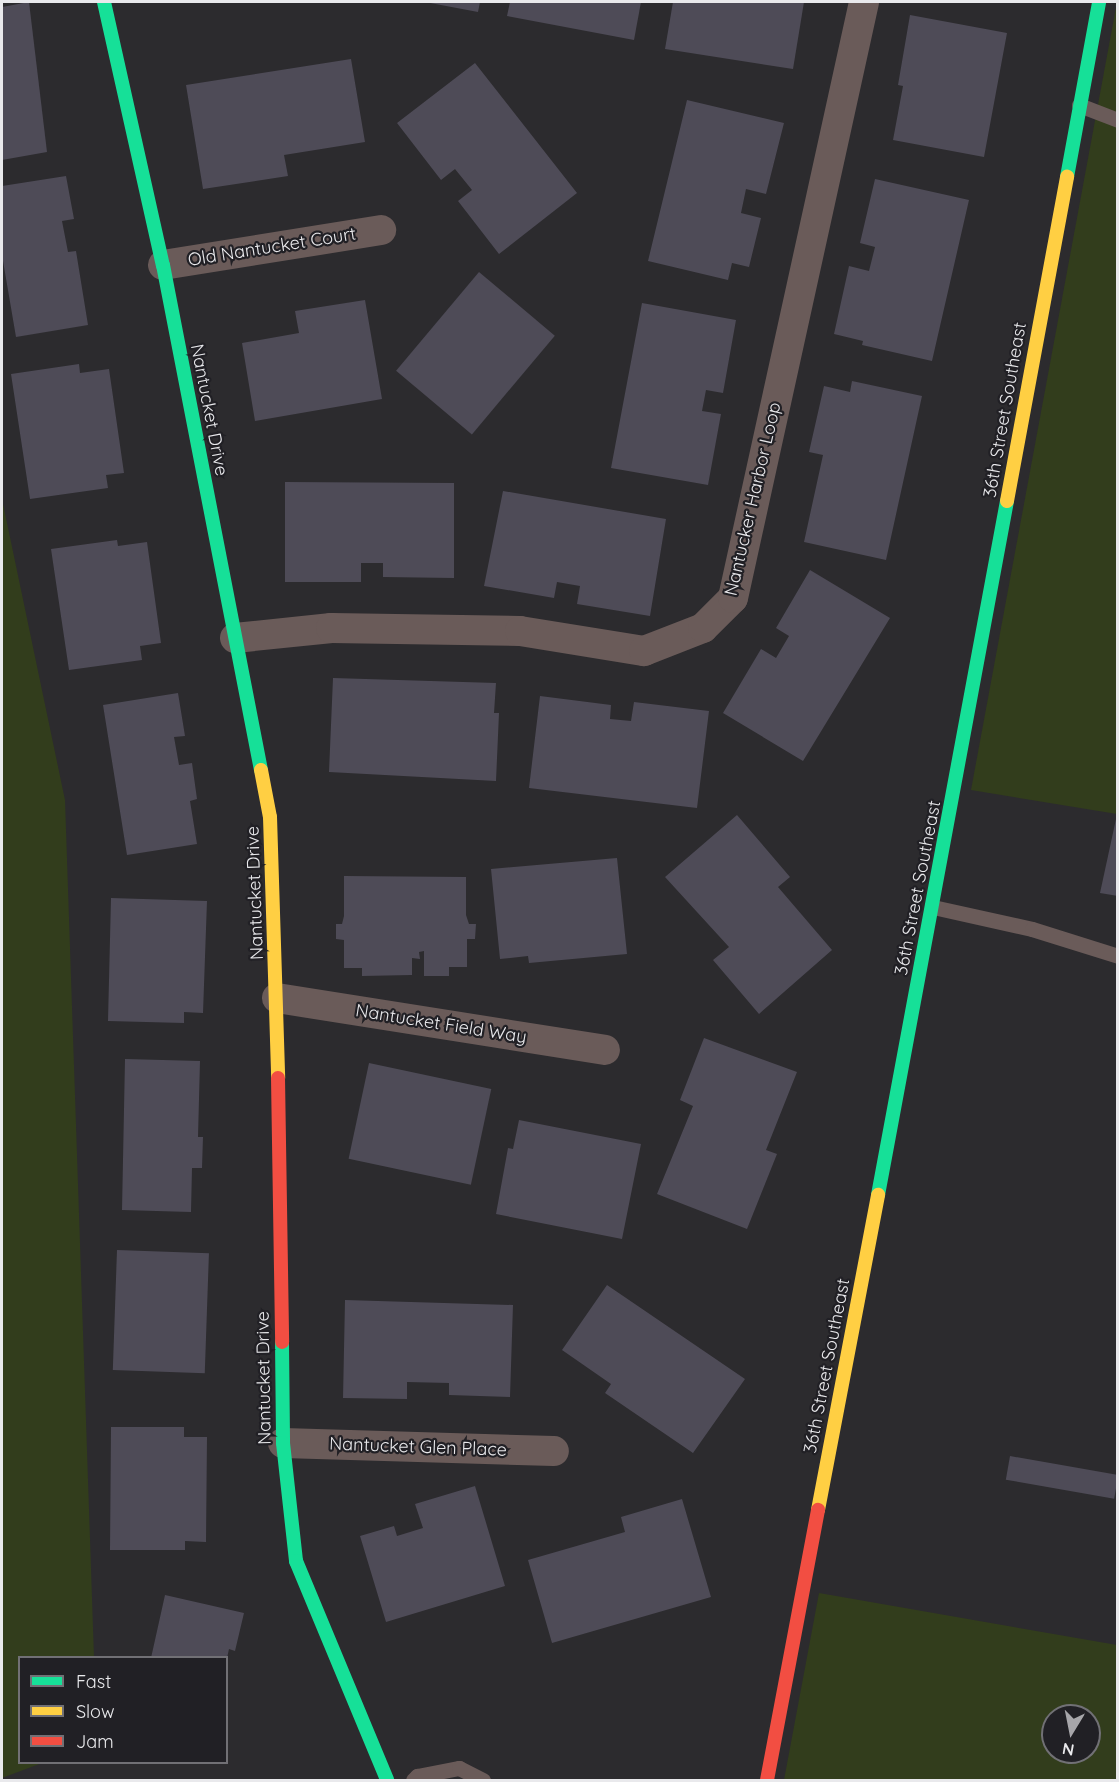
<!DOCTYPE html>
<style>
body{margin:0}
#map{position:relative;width:1119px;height:1782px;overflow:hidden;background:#2c2b2e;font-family:Quicksand,sans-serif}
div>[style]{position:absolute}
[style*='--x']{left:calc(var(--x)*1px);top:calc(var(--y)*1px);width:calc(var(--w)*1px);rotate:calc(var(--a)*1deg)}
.green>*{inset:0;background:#323d1c}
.building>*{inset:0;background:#4e4b57;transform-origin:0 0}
.lane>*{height:15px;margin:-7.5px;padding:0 7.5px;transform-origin:7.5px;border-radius:7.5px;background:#6a5b59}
.street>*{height:30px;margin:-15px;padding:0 15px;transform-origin:15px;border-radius:15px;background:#6a5b59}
.fast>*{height:14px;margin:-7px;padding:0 7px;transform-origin:7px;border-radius:7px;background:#16e098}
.slow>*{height:14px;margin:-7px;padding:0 7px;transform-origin:7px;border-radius:7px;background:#ffcf43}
.jam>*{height:14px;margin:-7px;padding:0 7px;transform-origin:7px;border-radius:7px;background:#f24e42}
span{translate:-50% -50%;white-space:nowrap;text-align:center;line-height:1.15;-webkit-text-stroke:4.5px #212025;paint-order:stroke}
.street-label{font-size:18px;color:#e9e9ec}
.frame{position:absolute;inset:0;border:3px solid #e9e9ec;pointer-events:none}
.legend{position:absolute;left:18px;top:1656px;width:210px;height:108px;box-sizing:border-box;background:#212025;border:2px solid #717075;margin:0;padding:8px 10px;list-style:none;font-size:18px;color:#e9e9ec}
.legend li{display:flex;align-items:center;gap:12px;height:30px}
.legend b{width:30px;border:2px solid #717075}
.north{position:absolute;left:1041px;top:1704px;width:60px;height:60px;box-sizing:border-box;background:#212025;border:2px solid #717075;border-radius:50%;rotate:190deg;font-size:16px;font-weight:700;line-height:24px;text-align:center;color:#e9e9ec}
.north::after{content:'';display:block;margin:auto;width:21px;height:27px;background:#a7a6aa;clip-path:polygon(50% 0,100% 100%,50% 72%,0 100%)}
</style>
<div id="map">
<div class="green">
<div style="clip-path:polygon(1117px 2px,1117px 814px,971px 790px)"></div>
<div style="clip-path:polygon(2px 499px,65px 800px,94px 1657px,20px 1658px,20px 1762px,42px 1763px,2px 1778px)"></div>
<div style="clip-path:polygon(evenodd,819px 1593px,1117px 1645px,1117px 1780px,784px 1780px,819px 1593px,1053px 1716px,1089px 1716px,1089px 1752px,1053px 1752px,1053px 1716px)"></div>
</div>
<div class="building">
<div style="clip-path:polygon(29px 2px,47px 152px,2px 160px,2px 7px)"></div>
<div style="clip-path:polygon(425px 2px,480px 2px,478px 12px)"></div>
<div style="clip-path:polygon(510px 2px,641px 2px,634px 40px,507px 16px)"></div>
<div style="clip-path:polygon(673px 2px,804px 2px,793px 69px,665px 49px)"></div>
<div style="clip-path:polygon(910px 15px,1007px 33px,984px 157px,893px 140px,903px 86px,898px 85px)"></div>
<div style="clip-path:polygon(351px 59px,365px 142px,284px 155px,288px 176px,203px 189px,186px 85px)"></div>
<div style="clip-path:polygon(475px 63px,577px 193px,499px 254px,458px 201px,472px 190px,455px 169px,441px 180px,397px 123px)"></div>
<div style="clip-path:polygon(687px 100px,784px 123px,766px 194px,746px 189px,741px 213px,761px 218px,749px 267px,732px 263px,728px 280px,648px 261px)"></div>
<div style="clip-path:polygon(66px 176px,74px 219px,62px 221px,68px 252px,76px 251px,88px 325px,16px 337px,2px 255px,2px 186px)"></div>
<div style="clip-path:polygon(875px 179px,969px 200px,932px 361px,862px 345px,863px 341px,834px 334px,849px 266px,869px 271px,875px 247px,860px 243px)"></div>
<div style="left:479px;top:272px;width:99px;height:129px;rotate:40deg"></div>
<div style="clip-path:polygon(365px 300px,382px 399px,255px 421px,242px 343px,299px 333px,295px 311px)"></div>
<div style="clip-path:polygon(642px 303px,736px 320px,723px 393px,706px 390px,702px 411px,721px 414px,708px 485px,611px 468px)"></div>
<div style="clip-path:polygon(79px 364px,80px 373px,109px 369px,124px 473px,106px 475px,108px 488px,30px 499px,11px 374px)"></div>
<div style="clip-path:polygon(852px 381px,922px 396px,886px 560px,804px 542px,823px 455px,809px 452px,824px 386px,850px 392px)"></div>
<div style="clip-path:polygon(285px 482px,454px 483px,454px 578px,383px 577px,383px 563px,361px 563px,361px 582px,285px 582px)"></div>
<div style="clip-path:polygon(503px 491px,666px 519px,650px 616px,577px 604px,580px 586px,557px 582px,554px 598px,484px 586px)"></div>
<div style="clip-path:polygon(117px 540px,118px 546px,147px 542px,161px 643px,140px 646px,142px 660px,69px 670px,51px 549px)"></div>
<div style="clip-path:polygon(810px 570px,890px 618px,803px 761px,723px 713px,761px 649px,776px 658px,789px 636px,776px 628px)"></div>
<div style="clip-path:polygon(333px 678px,496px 683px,494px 713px,499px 713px,496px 781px,329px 772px)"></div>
<div style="clip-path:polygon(178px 693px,185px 736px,174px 737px,179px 765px,192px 763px,197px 799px,190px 801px,197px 844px,127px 855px,103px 705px)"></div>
<div style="clip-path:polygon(540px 696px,611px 705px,610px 719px,631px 721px,634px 702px,709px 711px,697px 808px,529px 788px)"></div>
<div style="clip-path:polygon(737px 815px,790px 877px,778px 887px,832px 950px,759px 1014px,713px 960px,729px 947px,665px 877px)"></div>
<div style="clip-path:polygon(1116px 819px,1118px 820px,1118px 896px,1100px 893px)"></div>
<div style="clip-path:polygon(617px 858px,627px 954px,529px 963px,528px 956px,500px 959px,491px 869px)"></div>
<div style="clip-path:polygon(344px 876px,466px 877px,466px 915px,469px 924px,476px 924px,475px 939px,467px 939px,467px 967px,449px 967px,449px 976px,424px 976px,424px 951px,419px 952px,420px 959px,412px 958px,412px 975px,362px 976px,362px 968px,344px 968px,344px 940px,336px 939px,336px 924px,342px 924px,344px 916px)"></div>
<div style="clip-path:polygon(111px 898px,207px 901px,203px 1013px,184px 1012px,184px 1023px,108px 1021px)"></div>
<div style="clip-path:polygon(704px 1038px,797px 1072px,766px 1150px,777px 1154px,747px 1229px,657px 1194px,693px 1106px,680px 1100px)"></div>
<div style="clip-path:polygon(125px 1059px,200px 1061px,198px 1137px,203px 1137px,202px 1168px,192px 1168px,191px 1212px,122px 1210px)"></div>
<div style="left:369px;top:1063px;width:125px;height:98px;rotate:12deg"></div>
<div style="clip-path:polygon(519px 1120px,641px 1144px,622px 1239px,496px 1214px,508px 1148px,513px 1149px)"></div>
<div style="left:117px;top:1250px;width:92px;height:120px;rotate:2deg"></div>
<div style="clip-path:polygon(607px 1285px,745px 1379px,693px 1453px,605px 1393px,611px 1384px,562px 1350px)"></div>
<div style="clip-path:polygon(345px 1300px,513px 1305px,510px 1397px,449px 1395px,449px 1383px,407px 1382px,407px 1399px,343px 1398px)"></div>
<div style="clip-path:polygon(111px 1427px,184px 1427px,184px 1437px,207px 1437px,206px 1542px,185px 1541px,185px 1550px,110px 1550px)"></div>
<div style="left:1010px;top:1456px;width:110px;height:24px;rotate:10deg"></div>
<div style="clip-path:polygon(475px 1486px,505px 1586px,386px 1622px,360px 1536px,394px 1526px,397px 1536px,423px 1528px,415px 1504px)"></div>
<div style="clip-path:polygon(682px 1499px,711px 1597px,552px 1643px,528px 1560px,625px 1532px,621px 1517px)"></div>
<div style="clip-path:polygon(165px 1595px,244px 1613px,235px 1651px,229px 1649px,227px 1658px,151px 1658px)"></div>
</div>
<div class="lane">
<div style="--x:1079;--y:105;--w:42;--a:21"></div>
<div style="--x:933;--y:907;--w:101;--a:12.5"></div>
<div style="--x:1032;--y:929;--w:90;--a:17.4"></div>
<div style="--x:413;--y:1780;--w:6;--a:-45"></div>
<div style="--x:417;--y:1776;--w:43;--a:-10.8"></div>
<div style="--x:459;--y:1768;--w:27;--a:27"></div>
</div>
<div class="street">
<div style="--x:163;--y:265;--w:221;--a:-9.1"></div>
<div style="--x:235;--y:638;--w:97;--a:-5.9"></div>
<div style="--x:331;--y:628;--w:189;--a:0.9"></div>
<div style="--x:520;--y:631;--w:126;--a:9.2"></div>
<div style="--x:644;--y:651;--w:63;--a:-21.3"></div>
<div style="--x:703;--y:628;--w:42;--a:-45"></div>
<div style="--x:733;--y:598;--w:610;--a:-77.6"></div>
<div style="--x:277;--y:998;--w:332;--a:9"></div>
<div style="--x:283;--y:1443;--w:271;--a:1.7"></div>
</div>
<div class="fast">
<div style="--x:104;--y:2;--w:270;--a:77.4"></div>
<div style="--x:163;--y:265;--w:514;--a:79.02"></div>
<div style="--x:1067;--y:177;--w:178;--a:-79.6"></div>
<div style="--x:878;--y:1195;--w:706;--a:-79.47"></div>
<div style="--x:282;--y:1342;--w:101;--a:89.4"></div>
<div style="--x:283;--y:1443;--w:119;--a:83.7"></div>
<div style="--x:296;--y:1561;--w:237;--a:67.4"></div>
</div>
<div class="slow">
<div style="--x:1007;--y:501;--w:330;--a:-79.5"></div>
<div style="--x:261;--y:770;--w:48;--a:79.2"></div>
<div style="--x:270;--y:817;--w:261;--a:88.2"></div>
<div style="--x:818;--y:1510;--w:321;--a:-79.2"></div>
</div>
<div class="jam">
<div style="--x:278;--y:1078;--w:264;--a:89.1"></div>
<div style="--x:767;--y:1780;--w:275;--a:-79.3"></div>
</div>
<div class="street-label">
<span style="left:272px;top:247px;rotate:-9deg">Old Nantucket Court</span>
<span style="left:209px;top:410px;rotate:79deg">Nantucket Drive</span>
<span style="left:1005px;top:410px;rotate:-80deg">36th Street Southeast</span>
<span style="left:753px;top:499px;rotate:-77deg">Nantucker Harbor Loop</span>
<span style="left:918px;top:888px;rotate:-79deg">36th Street Southeast</span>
<span style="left:255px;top:893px;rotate:-92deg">Nantucket Drive</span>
<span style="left:441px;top:1024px;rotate:9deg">Nantucket Field Way</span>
<span style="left:827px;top:1366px;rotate:-79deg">36th Street Southeast</span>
<span style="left:264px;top:1378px;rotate:-91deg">Nantucket Drive</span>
<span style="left:418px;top:1447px;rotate:2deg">Nantucket Glen Place</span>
</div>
<div class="frame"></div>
<ul class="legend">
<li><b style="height:8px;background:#16e098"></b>Fast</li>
<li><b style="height:8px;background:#ffcf43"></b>Slow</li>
<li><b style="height:8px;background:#f24e42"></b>Jam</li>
</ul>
<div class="north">N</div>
</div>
